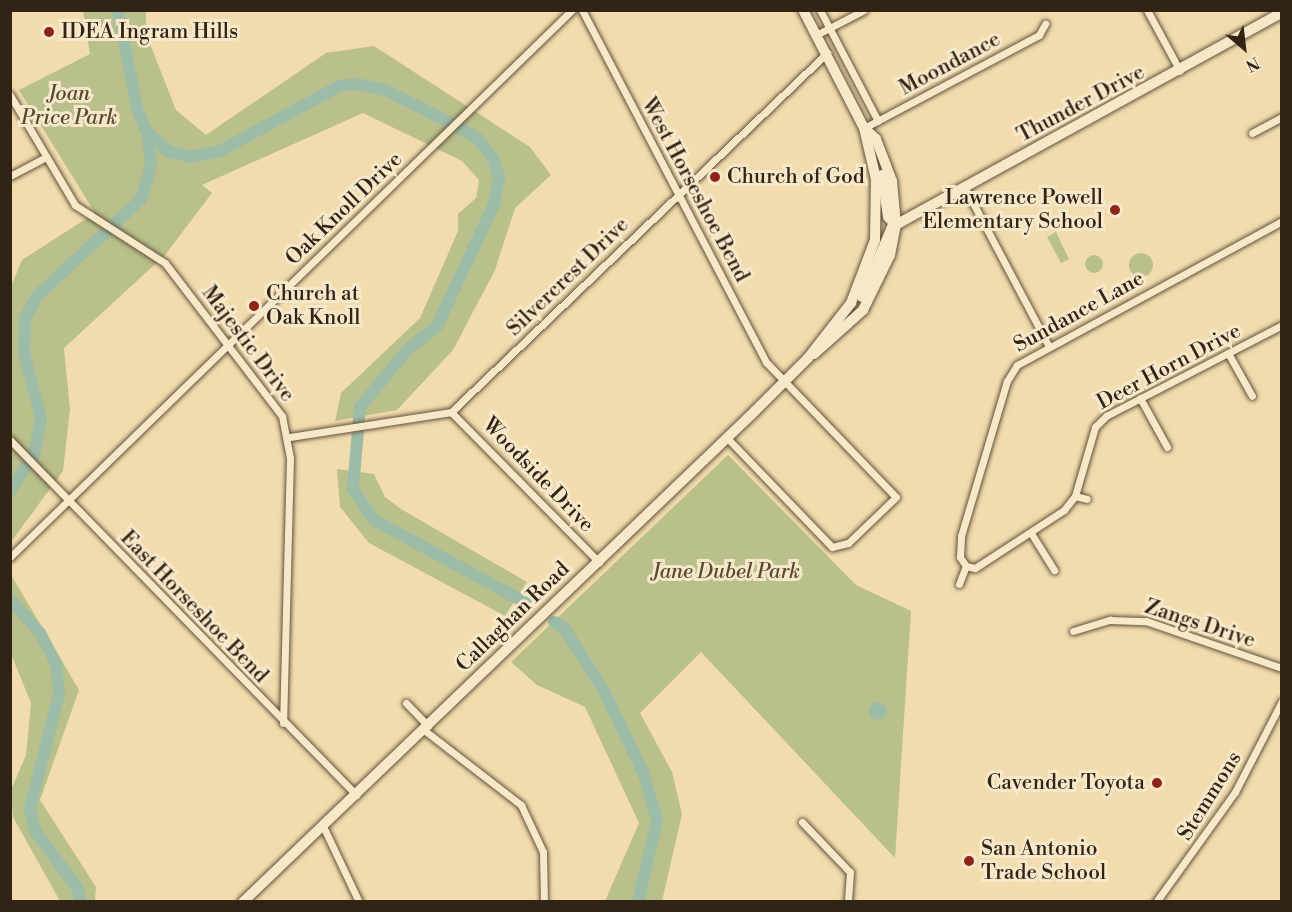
<!DOCTYPE html>
<style>
body{margin:0}
#map{position:relative;width:1292px;height:912px;overflow:hidden;background:#f2dcae;font-family:"Libre Bodoni",serif}
div>[style]{position:absolute}
[style*='--x']{left:calc(var(--x)*1px);top:calc(var(--y)*1px);width:calc(var(--w)*1px);rotate:calc(var(--a)*1deg)}
.green>*{inset:0;background:#b9c08b}
.round{border-radius:50%}
.water>*{inset:0;background:#9cbca7}
.river>*{height:12px;margin:-6px;padding:0 6px;transform-origin:6px;border-radius:6px;background:#9cbca7}
.roads{filter:drop-shadow(0 0 2px #62523b) drop-shadow(0 0 2px #62523b)}
.street>*{height:7px;margin:-3.5px;padding:0 3.5px;transform-origin:3.5px;border-radius:3.5px;background:#f7e8ca}
.secondary>*{height:10px;margin:-5px;padding:0 5px;transform-origin:5px;border-radius:5px;background:#f7e8ca}
.dots>*{width:16px;height:16px;translate:-50% -50%;box-sizing:border-box;border:3px solid #f7e8ca;border-radius:50%}
span{translate:-50% -50%;white-space:nowrap;text-align:center;line-height:1.15;-webkit-text-stroke:6px #f7e8ca;paint-order:stroke}
.poi-label{font-size:21px;color:#322415}
.left{translate:0 -50%;text-align:left}
.right{translate:-100% -50%;text-align:right}
.street-label{font-size:21px;color:#322415}
.park-label{font-size:21px;color:#544b32;font-style:italic}
.frame{position:absolute;inset:0;border:12px solid #322415;pointer-events:none}
.north{position:absolute;left:1214px;top:18px;width:60px;height:60px;-webkit-text-stroke:4px #f7e8ca;paint-order:stroke;rotate:152deg;font-size:16px;font-weight:700;line-height:24px;text-align:center;color:#322415}
.north::after{content:'';display:block;margin:auto;width:21px;height:27px;background:#322415;clip-path:polygon(50% 0,100% 100%,50% 72%,0 100%)}
</style>
<div id="map">
<div class="green">
<div style="clip-path:polygon(83px 11px,146px 11px,146px 34px,176px 110px,206px 135px,326px 53px,374px 46px,530px 147px,551px 175px,515px 208px,495px 270px,453px 350px,397px 410px,335px 421px,341px 393px,420px 318px,458px 231px,458px 214px,476px 198px,479px 180px,462px 161px,363px 113px,202px 185px,212px 193px,165px 255px,64px 348px,70px 409px,63px 471px,11px 542px,10px 289px,22px 260px,95px 213px,19px 90px,90px 54px)"></div>
<div style="clip-path:polygon(1056px 232px,1069px 259px,1061px 263px,1047px 237px)"></div>
<div class="round" style="left:1129px;top:253px;width:24px;height:24px"></div>
<div class="round" style="left:1085px;top:255px;width:18px;height:18px"></div>
<div style="clip-path:polygon(728px 455px,856px 585px,911px 611px,895px 858px,701px 652px,640px 713px,672px 772px,682px 814px,662px 901px,605px 901px,639px 823px,585px 707px,537px 685px,511px 662px)"></div>
<div style="clip-path:polygon(337px 469px,374px 474px,385px 497px,401px 509px,527px 582px,505px 616px,369px 543px,340px 507px)"></div>
<div style="clip-path:polygon(10px 573px,79px 690px,40px 800px,96px 887px,95px 901px,60px 901px,13px 817px,11px 790px,26px 755px,31px 703px,11px 654px)"></div>
</div>
<div class="water">
<div class="round" style="left:869px;top:702px;width:18px;height:18px"></div>
</div>
<div class="river">
<div style="--x:118;--y:10;--w:100;--a:79"></div>
<div style="--x:137;--y:108;--w:24;--a:68"></div>
<div style="--x:146;--y:130;--w:30;--a:44"></div>
<div style="--x:168;--y:151;--w:23;--a:15"></div>
<div style="--x:190;--y:157;--w:31;--a:-11"></div>
<div style="--x:220;--y:151;--w:136;--a:-28.6"></div>
<div style="--x:339;--y:86;--w:19;--a:-6"></div>
<div style="--x:358;--y:84;--w:28;--a:13"></div>
<div style="--x:385;--y:90;--w:60;--a:26.6"></div>
<div style="--x:439;--y:117;--w:43;--a:28.9"></div>
<div style="--x:477;--y:138;--w:26;--a:51"></div>
<div style="--x:493;--y:158;--w:21;--a:73"></div>
<div style="--x:499;--y:178;--w:26;--a:101"></div>
<div style="--x:494;--y:204;--w:135;--a:115"></div>
<div style="--x:437;--y:326;--w:38;--a:141"></div>
<div style="--x:407;--y:350;--w:74;--a:129.5"></div>
<div style="--x:360;--y:407;--w:82;--a:94.9"></div>
<div style="--x:353;--y:489;--w:37;--a:56"></div>
<div style="--x:374;--y:520;--w:178;--a:28.6"></div>
<div style="--x:10;--y:491;--w:44;--a:-57"></div>
<div style="--x:34;--y:454;--w:37;--a:-79"></div>
<div style="--x:41;--y:418;--w:67;--a:-104.7"></div>
<div style="--x:24;--y:353;--w:35;--a:-88"></div>
<div style="--x:25;--y:318;--w:26;--a:-61"></div>
<div style="--x:38;--y:295;--w:141;--a:-43"></div>
<div style="--x:141;--y:199;--w:34;--a:-73"></div>
<div style="--x:151;--y:167;--w:36;--a:-96"></div>
<div style="--x:10;--y:599;--w:45;--a:48.6"></div>
<div style="--x:40;--y:633;--w:34;--a:62"></div>
<div style="--x:56;--y:663;--w:31;--a:84"></div>
<div style="--x:59;--y:694;--w:119;--a:104.2"></div>
<div style="--x:30;--y:809;--w:23;--a:77"></div>
<div style="--x:35;--y:831;--w:72;--a:53.4"></div>
<div style="--x:78;--y:889;--w:13;--a:81"></div>
<div style="--x:554;--y:622;--w:12;--a:31"></div>
<div style="--x:564;--y:628;--w:72;--a:57.4"></div>
<div style="--x:603;--y:689;--w:92;--a:64.3"></div>
<div style="--x:643;--y:772;--w:50;--a:73.7"></div>
<div style="--x:657;--y:820;--w:84;--a:103"></div>
</div>
<div class="roads">
<div class="street">
<div style="--x:582;--y:10;--w:397;--a:62.4"></div>
<div style="--x:766;--y:362;--w:187;--a:46.1"></div>
<div style="--x:896;--y:497;--w:66;--a:136.2"></div>
<div style="--x:848;--y:543;--w:16;--a:166"></div>
<div style="--x:832;--y:547;--w:151;--a:-133.9"></div>
<div style="--x:820;--y:10;--w:125;--a:62.4"></div>
<div style="--x:1147;--y:10;--w:69;--a:61.6"></div>
<div style="--x:816;--y:35;--w:54;--a:-27.5"></div>
<div style="--x:10;--y:95;--w:128;--a:59.4"></div>
<div style="--x:75;--y:205;--w:107;--a:32.8"></div>
<div style="--x:165;--y:263;--w:193;--a:52.6"></div>
<div style="--x:282;--y:416;--w:43;--a:79.2"></div>
<div style="--x:290;--y:458;--w:265;--a:91.5"></div>
<div style="--x:864;--y:128;--w:198;--a:-28"></div>
<div style="--x:1039;--y:35;--w:13;--a:-61"></div>
<div style="--x:1252;--y:133;--w:34;--a:-28"></div>
<div style="--x:10;--y:176;--w:41;--a:-27.8"></div>
<div style="--x:965;--y:188;--w:178;--a:62.1"></div>
<div style="--x:1228;--y:353;--w:49;--a:60.8"></div>
<div style="--x:1140;--y:398;--w:56;--a:61.1"></div>
<div style="--x:451;--y:412;--w:211;--a:45.4"></div>
<div style="--x:290;--y:437;--w:163;--a:-8.8"></div>
<div style="--x:451;--y:412;--w:520;--a:-43.68"></div>
<div style="--x:10;--y:440;--w:496;--a:45.7"></div>
<div style="--x:1075;--y:496;--w:12;--a:14"></div>
<div style="--x:1031;--y:533;--w:44;--a:58.1"></div>
<div style="--x:10;--y:557;--w:784;--a:-44.23"></div>
<div style="--x:966;--y:566;--w:11;--a:-124"></div>
<div style="--x:960;--y:557;--w:21;--a:-87"></div>
<div style="--x:961;--y:536;--w:162;--a:-73.5"></div>
<div style="--x:1007;--y:381;--w:19;--a:-58"></div>
<div style="--x:1017;--y:365;--w:302;--a:-28.5"></div>
<div style="--x:966;--y:566;--w:9;--a:13"></div>
<div style="--x:975;--y:568;--w:106;--a:-33.1"></div>
<div style="--x:1064;--y:510;--w:18;--a:-52"></div>
<div style="--x:1075;--y:496;--w:72;--a:-73.8"></div>
<div style="--x:1095;--y:427;--w:16;--a:-45"></div>
<div style="--x:1106;--y:416;--w:198;--a:-27.3"></div>
<div style="--x:959;--y:584;--w:19;--a:-69"></div>
<div style="--x:1073;--y:631;--w:39;--a:-17"></div>
<div style="--x:1110;--y:620;--w:36;--a:2"></div>
<div style="--x:1146;--y:621;--w:144;--a:19.1"></div>
<div style="--x:406;--y:703;--w:32;--a:46"></div>
<div style="--x:424;--y:730;--w:123;--a:37.7"></div>
<div style="--x:521;--y:805;--w:52;--a:64.9"></div>
<div style="--x:543;--y:852;--w:50;--a:88.9"></div>
<div style="--x:802;--y:822;--w:69;--a:46.2"></div>
<div style="--x:850;--y:872;--w:30;--a:94"></div>
<div style="--x:322;--y:824;--w:86;--a:64.6"></div>
<div style="--x:1156;--y:902;--w:135;--a:-54.3"></div>
<div style="--x:1235;--y:792;--w:102;--a:-62.7"></div>
</div>
<div class="secondary">
<div style="--x:882;--y:175;--w:42;--a:81.9"></div>
<div style="--x:888;--y:217;--w:11;--a:45"></div>
<div style="--x:862;--y:297;--w:76;--a:-66.8"></div>
<div style="--x:892;--y:227;--w:445;--a:-28.8"></div>
<div style="--x:814;--y:354;--w:66;--a:-41.9"></div>
<div style="--x:863;--y:310;--w:61;--a:-63.9"></div>
<div style="--x:890;--y:255;--w:31;--a:-79"></div>
<div style="--x:896;--y:225;--w:44;--a:-95.2"></div>
<div style="--x:892;--y:181;--w:45;--a:-110.9"></div>
<div style="--x:876;--y:139;--w:16;--a:-137"></div>
<div style="--x:243;--y:902;--w:709;--a:-43.8"></div>
<div style="--x:755;--y:411;--w:75;--a:-45"></div>
<div style="--x:808;--y:358;--w:70;--a:-52"></div>
<div style="--x:851;--y:303;--w:67;--a:-69.1"></div>
<div style="--x:875;--y:240;--w:61;--a:-89.1"></div>
<div style="--x:876;--y:179;--w:52;--a:-103.2"></div>
<div style="--x:864;--y:128;--w:133;--a:-117.3"></div>
</div>
</div>
<div class="dots">
<div style="left:49px;top:32px;background:#8f2418"></div>
<div style="left:715px;top:177px;background:#8f2418"></div>
<div style="left:1115px;top:210px;background:#8f2418"></div>
<div style="left:254px;top:306px;background:#8f2418"></div>
<div style="left:1157px;top:783px;background:#8f2418"></div>
<div style="left:969px;top:861px;background:#8f2418"></div>
</div>
<div class="poi-label">
<span class="left" style="left:61px;top:32px">IDEA Ingram Hills</span>
<span class="left" style="left:727px;top:177px">Church of God</span>
<span class="right" style="left:1103px;top:210px">Lawrence Powell<br>Elementary School</span>
<span class="left" style="left:266px;top:306px">Church at<br>Oak Knoll</span>
<span class="right" style="left:1145px;top:783px">Cavender Toyota</span>
<span class="left" style="left:981px;top:861px">San Antonio<br>Trade School</span>
</div>
<div class="street-label">
<span style="left:950px;top:64px;rotate:-28deg">Moondance</span>
<span style="left:1081px;top:104px;rotate:-28deg">Thunder Drive</span>
<span style="left:695px;top:190px;rotate:62deg">West Horseshoe Bend</span>
<span style="left:344px;top:209px;rotate:-44deg">Oak Knoll Drive</span>
<span style="left:568px;top:277px;rotate:-44deg">Silvercrest Drive</span>
<span style="left:1079px;top:312px;rotate:-29deg">Sundance Lane</span>
<span style="left:248px;top:344px;rotate:53deg">Majestic Drive</span>
<span style="left:1169px;top:367px;rotate:-28deg">Deer Horn Drive</span>
<span style="left:538px;top:475px;rotate:46deg">Woodside Drive</span>
<span style="left:194px;top:607px;rotate:46deg">East Horseshoe Bend</span>
<span style="left:513px;top:617px;rotate:-44deg">Callaghan Road</span>
<span style="left:1200px;top:624px;rotate:18deg">Zangs Drive</span>
<span style="left:1210px;top:796px;rotate:-58deg">Stemmons</span>
</div>
<div class="park-label">
<span style="left:69px;top:106px">Joan<br>Price Park</span>
<span style="left:726px;top:572px">Jane Dubel Park</span>
</div>
<div class="frame"></div>
<div class="north">N</div>
</div>
